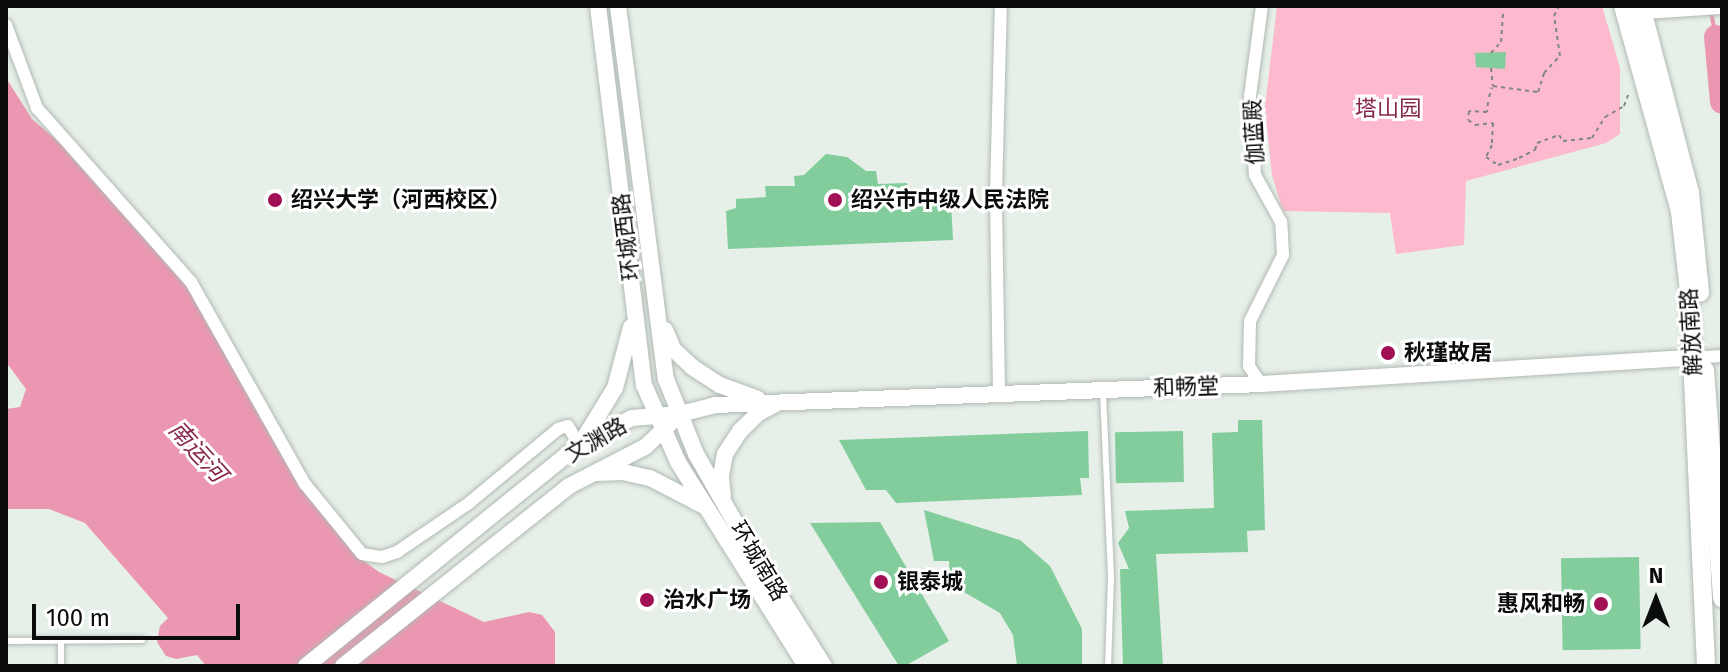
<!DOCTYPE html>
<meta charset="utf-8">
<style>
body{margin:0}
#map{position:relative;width:1728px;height:672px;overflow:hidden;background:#e6efe8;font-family:"Fira Sans","Noto Sans SC",sans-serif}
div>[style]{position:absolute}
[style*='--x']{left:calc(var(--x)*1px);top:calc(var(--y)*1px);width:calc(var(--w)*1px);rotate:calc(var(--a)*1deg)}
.green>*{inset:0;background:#fdb9cd}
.water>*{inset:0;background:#eb97b1}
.stream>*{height:4px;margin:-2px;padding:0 2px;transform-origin:2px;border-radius:2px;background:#eb97b1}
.river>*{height:24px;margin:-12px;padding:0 12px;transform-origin:12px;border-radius:12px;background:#eb97b1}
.building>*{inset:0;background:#82cd9b;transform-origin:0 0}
.path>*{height:2px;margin-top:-1px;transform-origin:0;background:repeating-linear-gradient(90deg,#808782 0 4px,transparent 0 8px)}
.roads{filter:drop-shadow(0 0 2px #b1b9b3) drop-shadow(0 0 2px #b1b9b3)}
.lane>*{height:6px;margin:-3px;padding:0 3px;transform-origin:3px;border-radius:3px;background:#fff}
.street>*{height:12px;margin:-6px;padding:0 6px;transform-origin:6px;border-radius:6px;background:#fff}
.secondary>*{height:16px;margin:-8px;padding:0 8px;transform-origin:8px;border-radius:8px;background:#fff}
.primary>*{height:18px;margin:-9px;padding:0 9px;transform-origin:9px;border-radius:9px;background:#fff}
.dots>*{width:22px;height:22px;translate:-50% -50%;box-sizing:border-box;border:4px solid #fff;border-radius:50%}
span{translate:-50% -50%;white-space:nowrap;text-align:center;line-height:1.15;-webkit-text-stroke:6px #fff;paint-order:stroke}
.park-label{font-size:22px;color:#85264c}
.street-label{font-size:22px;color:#0a0d0b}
.poi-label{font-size:22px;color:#0a0d0b;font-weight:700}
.left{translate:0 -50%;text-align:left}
.right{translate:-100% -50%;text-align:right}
.water-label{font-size:24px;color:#88284e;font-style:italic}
.frame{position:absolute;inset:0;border:8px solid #0a0d0b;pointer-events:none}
.north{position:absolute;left:1616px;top:560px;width:80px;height:80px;-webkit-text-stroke:6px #fff;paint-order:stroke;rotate:0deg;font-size:22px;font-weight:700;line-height:32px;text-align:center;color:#0a0d0b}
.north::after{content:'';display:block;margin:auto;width:28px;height:36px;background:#0a0d0b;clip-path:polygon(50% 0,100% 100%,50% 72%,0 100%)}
.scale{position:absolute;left:32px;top:604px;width:208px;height:36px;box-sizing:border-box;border:4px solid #0a0d0b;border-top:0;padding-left:10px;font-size:24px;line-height:28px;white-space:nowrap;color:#0a0d0b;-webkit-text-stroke:6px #fff;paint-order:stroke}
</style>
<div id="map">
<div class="green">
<div style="clip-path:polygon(1277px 6px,1602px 6px,1620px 68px,1620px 134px,1606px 143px,1466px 181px,1464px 245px,1396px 254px,1390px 213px,1283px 211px,1272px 175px,1265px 107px)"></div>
</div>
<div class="water">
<div style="clip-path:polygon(6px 78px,32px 119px,66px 148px,186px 281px,298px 484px,361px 559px,379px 572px,484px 622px,529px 612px,542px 615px,555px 632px,555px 666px,206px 666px,197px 655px,176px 659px,166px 656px,157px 642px,160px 626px,168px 618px,85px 523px,49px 509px,6px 509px,6px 409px,20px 407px,26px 389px,6px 362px)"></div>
</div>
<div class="stream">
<div style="--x:1711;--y:12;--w:25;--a:79"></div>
</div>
<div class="river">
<div style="--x:1716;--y:37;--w:65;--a:84.7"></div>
</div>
<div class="building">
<div style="clip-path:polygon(1506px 52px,1505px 69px,1476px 67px,1475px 53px)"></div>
<div style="clip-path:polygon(826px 154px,847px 157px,866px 171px,876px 171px,878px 184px,907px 183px,909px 194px,933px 194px,933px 203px,951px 202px,953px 240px,728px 249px,726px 211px,736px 208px,736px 199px,766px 197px,765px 186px,795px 186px,794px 176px,804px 175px)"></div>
<div style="clip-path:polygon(1238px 420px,1262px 420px,1265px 530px,1247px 531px,1248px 552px,1156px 554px,1163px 666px,1123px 666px,1120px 569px,1129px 569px,1118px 543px,1129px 528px,1125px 511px,1214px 508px,1212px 433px,1238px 432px)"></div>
<div style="clip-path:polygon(1088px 431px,1089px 478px,1080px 478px,1082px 495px,896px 503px,886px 490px,866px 490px,839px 440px)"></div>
<div style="left:1183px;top:431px;width:51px;height:68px;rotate:89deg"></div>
<div style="clip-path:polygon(924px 510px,1020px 540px,1050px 566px,1082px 629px,1082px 666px,1017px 666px,1013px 635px,1000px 613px,950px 584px,949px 561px,934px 561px)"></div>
<div style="clip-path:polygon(880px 522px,949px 641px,905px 666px,899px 666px,810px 523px)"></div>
<div style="left:1639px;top:557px;width:92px;height:78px;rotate:89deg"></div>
</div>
<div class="path">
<div style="--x:1491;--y:53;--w:15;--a:-48"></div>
<div style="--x:1501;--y:42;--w:31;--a:-86"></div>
<div style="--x:1491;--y:68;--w:18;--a:84"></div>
<div style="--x:1493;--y:86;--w:45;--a:7.6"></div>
<div style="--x:1538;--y:92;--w:20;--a:-72"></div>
<div style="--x:1544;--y:73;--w:23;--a:-47"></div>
<div style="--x:1560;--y:56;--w:40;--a:-98.5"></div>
<div style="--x:1554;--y:16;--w:11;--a:-63"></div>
<div style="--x:1489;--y:97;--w:10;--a:-73"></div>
<div style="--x:1488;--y:102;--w:10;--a:96"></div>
<div style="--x:1487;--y:112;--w:18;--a:-177"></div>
<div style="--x:1469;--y:111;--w:9;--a:96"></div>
<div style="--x:1468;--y:120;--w:9;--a:36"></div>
<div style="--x:1475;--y:125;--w:18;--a:-6"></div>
<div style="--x:1493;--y:123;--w:22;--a:93"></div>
<div style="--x:1492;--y:145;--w:13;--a:117"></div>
<div style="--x:1486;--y:157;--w:14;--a:34"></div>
<div style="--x:1498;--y:165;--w:22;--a:-18"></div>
<div style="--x:1519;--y:158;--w:18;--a:-27"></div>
<div style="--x:1535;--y:150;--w:7;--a:-74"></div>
<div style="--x:1537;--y:143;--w:23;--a:-20"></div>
<div style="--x:1559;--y:135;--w:7;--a:56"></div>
<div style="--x:1563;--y:141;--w:29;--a:-6"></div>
<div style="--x:1592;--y:138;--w:25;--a:-58"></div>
<div style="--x:1605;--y:117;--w:22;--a:-30"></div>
<div style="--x:1624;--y:106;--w:15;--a:-70"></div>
</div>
<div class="roads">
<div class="lane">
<div style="--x:1103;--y:393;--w:184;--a:87.5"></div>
<div style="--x:1111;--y:577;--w:89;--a:91.9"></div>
<div style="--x:61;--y:640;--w:26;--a:90"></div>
<div style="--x:6;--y:641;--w:136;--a:-0.4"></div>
</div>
<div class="street">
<div style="--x:6;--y:25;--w:89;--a:69.5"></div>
<div style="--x:37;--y:108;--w:232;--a:48.5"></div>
<div style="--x:191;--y:282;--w:232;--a:60.6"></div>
<div style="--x:305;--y:484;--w:90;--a:50.8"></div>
<div style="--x:362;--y:554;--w:20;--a:9"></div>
<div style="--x:382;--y:557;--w:16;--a:-18"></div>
<div style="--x:397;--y:552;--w:87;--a:-34.2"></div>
<div style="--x:469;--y:503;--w:116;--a:-39.7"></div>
<div style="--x:558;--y:429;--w:10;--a:-17"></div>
<div style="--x:568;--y:426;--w:22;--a:60"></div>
<div style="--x:1692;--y:358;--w:30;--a:-4"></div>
<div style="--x:1261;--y:384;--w:22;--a:-124"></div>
<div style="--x:1249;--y:366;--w:45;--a:-88.7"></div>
<div style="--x:1250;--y:321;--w:74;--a:-63.4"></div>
<div style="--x:1283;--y:255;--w:33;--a:-93"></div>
<div style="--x:1281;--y:222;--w:54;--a:-119"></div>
<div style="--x:1255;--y:175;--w:79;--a:-93.6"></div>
<div style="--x:1250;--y:96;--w:91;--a:-82.4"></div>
<div style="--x:999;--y:393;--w:201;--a:-90.9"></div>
<div style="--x:996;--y:192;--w:186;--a:-88.5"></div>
</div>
<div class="secondary">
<div style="--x:598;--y:6;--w:382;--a:83.1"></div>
<div style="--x:644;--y:385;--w:84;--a:66.2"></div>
<div style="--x:678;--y:462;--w:241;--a:57.9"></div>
<div style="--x:618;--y:6;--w:376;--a:82.7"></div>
<div style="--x:666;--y:379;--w:81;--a:68.2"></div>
<div style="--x:696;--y:454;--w:107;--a:60.3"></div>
<div style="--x:749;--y:547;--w:141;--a:57.8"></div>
<div style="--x:1630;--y:12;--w:90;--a:-3.8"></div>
<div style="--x:665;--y:330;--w:21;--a:67"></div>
<div style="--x:673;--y:349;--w:26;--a:43"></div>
<div style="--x:692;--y:367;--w:33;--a:33"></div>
<div style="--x:720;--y:385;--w:40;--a:20.2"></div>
<div style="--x:583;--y:440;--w:61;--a:-58.4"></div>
<div style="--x:615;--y:388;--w:63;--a:-75.3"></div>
<div style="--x:597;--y:473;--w:26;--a:-2"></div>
<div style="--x:623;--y:472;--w:28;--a:13"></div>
<div style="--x:650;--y:478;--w:59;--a:27.4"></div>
<div style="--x:723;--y:496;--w:20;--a:-96"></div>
<div style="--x:721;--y:476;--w:22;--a:-80"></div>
<div style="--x:725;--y:454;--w:27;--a:-57"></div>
<div style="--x:740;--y:431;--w:28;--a:-44"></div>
<div style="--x:760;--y:412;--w:16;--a:-27"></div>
<div style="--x:306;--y:666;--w:351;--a:-39"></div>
<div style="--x:579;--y:445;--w:59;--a:-27"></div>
<div style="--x:632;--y:418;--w:48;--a:-4.8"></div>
<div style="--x:680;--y:414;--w:36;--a:-14"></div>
<div style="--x:715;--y:405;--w:546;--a:-2.2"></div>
<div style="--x:1261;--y:384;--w:432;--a:-3.5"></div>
<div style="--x:343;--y:666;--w:289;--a:-38.5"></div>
<div style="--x:569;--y:486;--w:85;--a:-27.2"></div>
<div style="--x:645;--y:447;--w:34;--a:-43"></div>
</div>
<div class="primary">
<div style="--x:1623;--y:6;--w:214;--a:74.5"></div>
<div style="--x:1680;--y:212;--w:80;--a:83.5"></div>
<div style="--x:1689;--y:291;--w:375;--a:87.4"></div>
<div style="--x:1641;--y:6;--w:193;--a:75.3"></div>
<div style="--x:1690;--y:193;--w:100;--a:84.2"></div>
<div style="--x:1705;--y:370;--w:229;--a:85.7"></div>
</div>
</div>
<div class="dots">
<div style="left:275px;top:200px;background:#a11055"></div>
<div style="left:835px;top:200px;background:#a11055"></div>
<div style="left:1388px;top:353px;background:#a11055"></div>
<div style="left:881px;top:582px;background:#a11055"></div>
<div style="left:647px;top:600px;background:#a11055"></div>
<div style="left:1601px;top:604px;background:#a11055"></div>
</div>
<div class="park-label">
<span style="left:1388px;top:109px">塔山园</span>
</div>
<div class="street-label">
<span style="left:1254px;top:132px;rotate:-93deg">伽蓝殿</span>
<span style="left:626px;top:237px;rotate:-97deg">环城西路</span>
<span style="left:1691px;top:332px;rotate:-93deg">解放南路</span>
<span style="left:1186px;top:387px;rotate:-2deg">和畅堂</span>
<span style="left:596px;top:440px;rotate:-30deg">文渊路</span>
<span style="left:759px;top:561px;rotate:59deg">环城南路</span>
</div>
<div class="poi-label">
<span class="left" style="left:291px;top:200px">绍兴大学（河西校区）</span>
<span class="left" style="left:851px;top:200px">绍兴市中级人民法院</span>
<span class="left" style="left:1404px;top:353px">秋瑾故居</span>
<span class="left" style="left:897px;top:582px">银泰城</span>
<span class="left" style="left:663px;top:600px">治水广场</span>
<span class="right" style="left:1585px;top:604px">惠风和畅</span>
</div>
<div class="water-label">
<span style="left:197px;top:452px;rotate:48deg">南运河</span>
</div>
<div class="frame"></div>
<div class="north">N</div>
<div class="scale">100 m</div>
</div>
